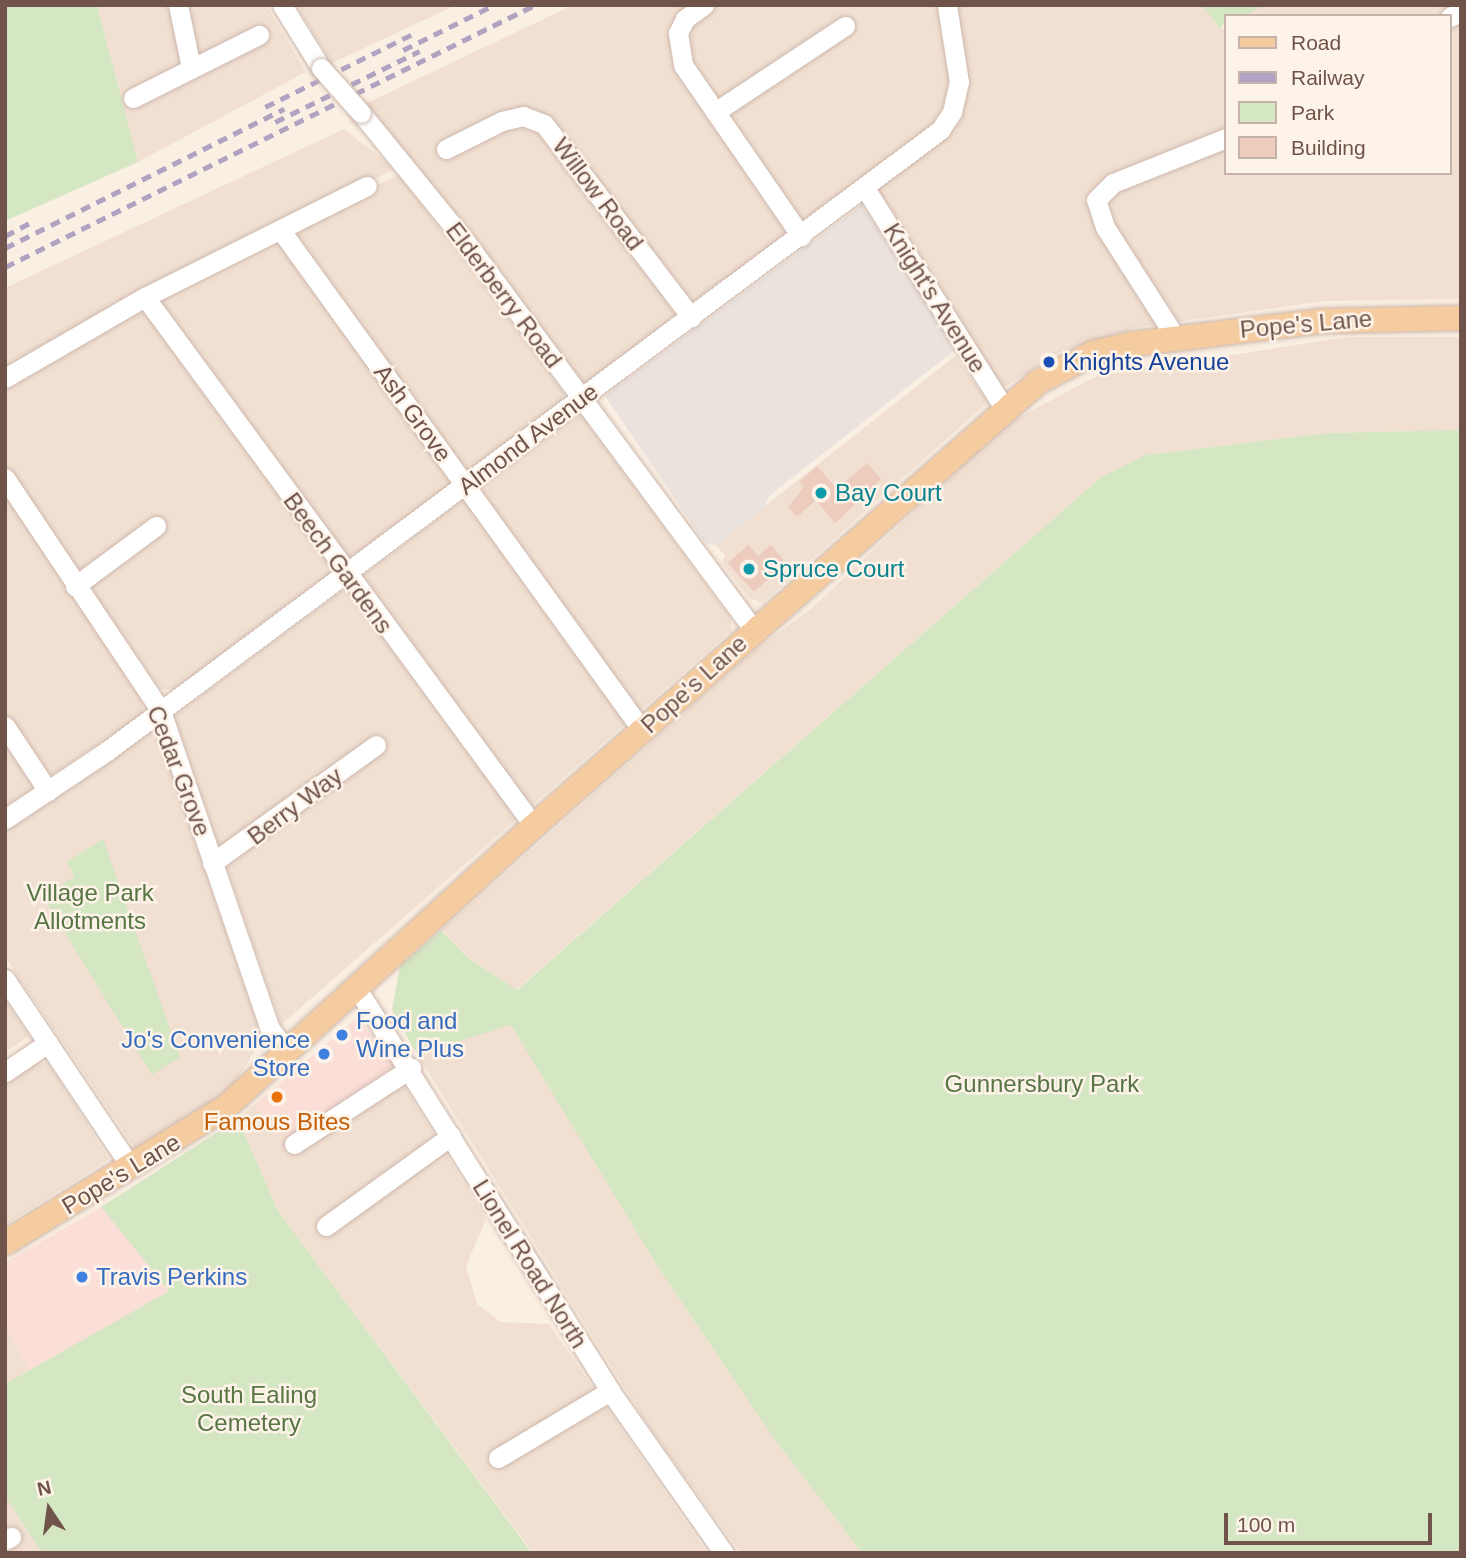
<!DOCTYPE html>
<style>
body{margin:0}
#map{position:relative;width:1466px;height:1558px;overflow:hidden;background:#faefe3;font-family:Helvetica,sans-serif}
div>[style]{position:absolute}
[style*='--x']{left:calc(var(--x)*1px);top:calc(var(--y)*1px);width:calc(var(--w)*1px);rotate:calc(var(--a)*1deg)}
.residential>*{inset:0;background:#f1e0d2}
.commercial>*{inset:0;background:#faded7}
.industrial>*{inset:0;background:#eae2dd}
.green>*{inset:0;background:#d5e6c3}
.building>*{inset:0;background:#edcbbd}
.roads{filter:drop-shadow(0 0 2px #cdb8ad) drop-shadow(0 0 2px #cdb8ad)}
.minor>*{height:19px;margin:-9.5px;padding:0 9.5px;transform-origin:9.5px;border-radius:9.5px;background:#fff}
.major>*{height:24px;margin:-12px;padding:0 12px;transform-origin:12px;border-radius:12px;background:#f4cca0}
.rail>*{height:4.5px;margin-top:-2.25px;transform-origin:0;background:repeating-linear-gradient(90deg,#b0a3c2 0 10px,transparent 0 17px)}
.bridges{filter:drop-shadow(0 0 2px #cdb8ad) drop-shadow(0 0 2px #cdb8ad)}
.minor-bridge>*{height:19px;margin:-9.5px;padding:0 9.5px;transform-origin:9.5px;border-radius:9.5px;background:#fff}
.dots>*{width:19px;height:19px;translate:-50% -50%;box-sizing:border-box;border:4px solid #fdf3e9;border-radius:50%}
span{translate:-50% -50%;white-space:nowrap;text-align:center;line-height:1.15;-webkit-text-stroke:5px #fdf3e9;paint-order:stroke}
.street-label{font-size:24px;color:#70544b}
.transit-label{font-size:24px;color:#164399}
.left{translate:0 -50%;text-align:left}
.culture-label{font-size:24px;color:#0d838f}
.park-label{font-size:24px;color:#587544}
.shop-label{font-size:24px;color:#366cbe}
.right{translate:-100% -50%;text-align:right}
.food-label{font-size:24px;color:#c56008}
.frame{position:absolute;inset:0;border:7px solid #70544b;pointer-events:none}
.legend{position:absolute;left:1224px;top:14px;width:228px;height:161px;box-sizing:border-box;background:#fdf3e9;border:2px solid #c5b3aa;margin:0;padding:9px 12px;list-style:none;font-size:21px;color:#70544b}
.legend li{display:flex;align-items:center;gap:14px;height:35px}
.legend b{width:35px;border:2px solid #c5b3aa}
.north{position:absolute;left:14px;top:1474px;width:70px;height:70px;-webkit-text-stroke:5px #fdf3e9;paint-order:stroke;rotate:347deg;font-size:19px;font-weight:700;line-height:28px;text-align:center;color:#70544b}
.north::after{content:'';display:block;margin:auto;width:24px;height:32px;background:#70544b;clip-path:polygon(50% 0,100% 100%,50% 72%,0 100%)}
.scale{position:absolute;left:1224px;top:1513px;width:208px;height:32px;box-sizing:border-box;border:4px solid #70544b;border-top:0;padding-left:9px;font-size:21px;line-height:24px;white-space:nowrap;color:#70544b;-webkit-text-stroke:5px #fdf3e9;paint-order:stroke}
</style>
<div id="map">
<div class="residential">
<div style="clip-path:polygon(97px 5px,266px 5px,306px 72px,138px 162px)"></div>
<div style="clip-path:polygon(296px 5px,456px 5px,332px 63px)"></div>
<div style="clip-path:polygon(573px 5px,1202px 5px,1221px 30px,1226px 27px,1226px 173px,1450px 173px,1450px 16px,1246px 16px,1264px 5px,1461px 5px,1461px 299px,1326px 301px,1138px 327px,1058px 353px,997px 392px,863px 182px,590px 393px,367px 103px)"></div>
<div style="clip-path:polygon(344px 129px,395px 169px,143px 294px,5px 374px,5px 288px)"></div>
<div style="clip-path:polygon(399px 174px,564px 393px,560px 402px,176px 689px,161px 690px,5px 474px,5px 381px)"></div>
<div style="clip-path:polygon(1347px 337px,1461px 337px,1461px 430px,1329px 433px,1145px 455px,1101px 477px,516px 990px,469px 958px,442px 930px,756px 649px,811px 609px,1006px 424px,1097px 376px)"></div>
<div style="clip-path:polygon(955px 356px,988px 402px,762px 603px,749px 598px,722px 563px,725px 556px,716px 545px)"></div>
<div style="clip-path:polygon(580px 413px,730px 617px,732px 630px,281px 1025px,174px 716px)"></div>
<div style="clip-path:polygon(5px 481px,143px 699px,143px 714px,5px 807px)"></div>
<div style="clip-path:polygon(150px 732px,158px 733px,262px 1038px,229px 1093px,135px 1148px,5px 957px,5px 827px)"></div>
<div style="clip-path:polygon(5px 999px,29px 1036px,5px 1053px)"></div>
<div style="clip-path:polygon(511px 1024px,661px 1272px,775px 1440px,862px 1553px,741px 1553px,651px 1430px,417px 1054px)"></div>
<div style="clip-path:polygon(37px 1063px,49px 1064px,109px 1159px,5px 1225px,5px 1084px)"></div>
<div style="clip-path:polygon(400px 1079px,486px 1219px,466px 1266px,477px 1304px,501px 1322px,549px 1324px,707px 1553px,533px 1553px,278px 1211px,238px 1119px,254px 1105px,298px 1149px)"></div>
<div style="clip-path:polygon(5px 1325px,30px 1370px,5px 1384px)"></div>
<div style="clip-path:polygon(5px 1496px,26px 1528px,42px 1553px,5px 1553px)"></div>
</div>
<div class="commercial">
<div style="clip-path:polygon(357px 1018px,406px 1075px,298px 1150px,254px 1105px)"></div>
<div style="clip-path:polygon(101px 1207px,170px 1291px,30px 1370px,5px 1325px,5px 1263px)"></div>
</div>
<div class="industrial">
<div style="clip-path:polygon(862px 205px,956px 349px,770px 495px,763px 509px,716px 545px,705px 543px,605px 396px)"></div>
</div>
<div class="green">
<div style="clip-path:polygon(5px 5px,97px 5px,138px 162px,5px 221px)"></div>
<div style="clip-path:polygon(1202px 5px,1264px 5px,1246px 16px,1226px 16px,1221px 30px)"></div>
<div style="clip-path:polygon(1461px 430px,1461px 1553px,862px 1553px,775px 1440px,661px 1272px,511px 1025px,417px 1054px,392px 1010px,400px 966px,441px 930px,468px 958px,517px 990px,1101px 477px,1145px 455px,1329px 433px)"></div>
<div style="clip-path:polygon(103px 839px,180px 1057px,152px 1075px,43px 897px,75px 876px,66px 862px)"></div>
<div style="clip-path:polygon(238px 1119px,278px 1211px,532px 1553px,42px 1553px,5px 1496px,5px 1384px,169px 1291px,101px 1207px)"></div>
</div>
<div class="building">
<div style="clip-path:polygon(867px 463px,881px 479px,835px 523px,816px 500px,797px 517px,788px 507px,804px 487px,799px 482px,817px 466px,837px 489px)"></div>
<div style="clip-path:polygon(748px 545px,758px 556px,771px 545px,786px 563px,754px 592px,728px 563px)"></div>
</div>
<div class="roads">
<div class="minor">
<div style="--x:178;--y:5;--w:63;--a:78.2"></div>
<div style="--x:282;--y:5;--w:74;--a:58.2"></div>
<div style="--x:704;--y:5;--w:24;--a:144"></div>
<div style="--x:685;--y:19;--w:16;--a:117"></div>
<div style="--x:678;--y:33;--w:32;--a:81"></div>
<div style="--x:683;--y:65;--w:208;--a:55.4"></div>
<div style="--x:1450;--y:17;--w:13;--a:-29"></div>
<div style="--x:133;--y:98;--w:141;--a:-26.6"></div>
<div style="--x:715;--y:112;--w:156;--a:-33.5"></div>
<div style="--x:361;--y:113;--w:165;--a:50.9"></div>
<div style="--x:465;--y:241;--w:485;--a:53.4"></div>
<div style="--x:446;--y:149;--w:63;--a:-26.6"></div>
<div style="--x:502;--y:121;--w:22;--a:-13"></div>
<div style="--x:523;--y:116;--w:22;--a:21"></div>
<div style="--x:544;--y:124;--w:243;--a:52.7"></div>
<div style="--x:865;--y:188;--w:260;--a:57.7"></div>
<div style="--x:282;--y:232;--w:614;--a:54.14"></div>
<div style="--x:145;--y:297;--w:657;--a:53.67"></div>
<div style="--x:1176;--y:338;--w:132;--a:-122.6"></div>
<div style="--x:1105;--y:227;--w:28;--a:-108"></div>
<div style="--x:1096;--y:200;--w:24;--a:-45"></div>
<div style="--x:1113;--y:183;--w:122;--a:-21.7"></div>
<div style="--x:5;--y:378;--w:162;--a:-30.1"></div>
<div style="--x:145;--y:297;--w:248;--a:-26.6"></div>
<div style="--x:5;--y:478;--w:280;--a:56.2"></div>
<div style="--x:161;--y:711;--w:334;--a:71.1"></div>
<div style="--x:269;--y:1027;--w:29;--a:54"></div>
<div style="--x:75;--y:586;--w:101;--a:-36.5"></div>
<div style="--x:5;--y:726;--w:78;--a:56.5"></div>
<div style="--x:5;--y:819;--w:123;--a:-33.7"></div>
<div style="--x:107;--y:751;--w:1039;--a:-36.7"></div>
<div style="--x:940;--y:130;--w:22;--a:-56"></div>
<div style="--x:952;--y:112;--w:31;--a:-77"></div>
<div style="--x:959;--y:82;--w:78;--a:-98.9"></div>
<div style="--x:212;--y:863;--w:202;--a:-35.7"></div>
<div style="--x:5;--y:979;--w:226;--a:56.2"></div>
<div style="--x:356;--y:987;--w:477;--a:57.8"></div>
<div style="--x:610;--y:1391;--w:198;--a:54.9"></div>
<div style="--x:5;--y:1072;--w:52;--a:-34"></div>
<div style="--x:294;--y:1144;--w:140;--a:-33"></div>
<div style="--x:326;--y:1226;--w:154;--a:-35.8"></div>
<div style="--x:498;--y:1458;--w:131;--a:-30.9"></div>
<div style="--x:5;--y:1540;--w:7;--a:-27"></div>
</div>
<div class="major">
<div style="--x:5;--y:1243;--w:259;--a:-31.6"></div>
<div style="--x:226;--y:1107;--w:417;--a:-42.4"></div>
<div style="--x:534;--y:826;--w:672;--a:-41.38"></div>
<div style="--x:1038;--y:382;--w:62;--a:-27.8"></div>
<div style="--x:1093;--y:353;--w:40;--a:-13"></div>
<div style="--x:1132;--y:344;--w:190;--a:-6.9"></div>
<div style="--x:1321;--y:321;--w:140;--a:-1.2"></div>
</div>
</div>
<div class="rail">
<div style="--x:403;--y:50;--w:102;--a:-26.3"></div>
<div style="--x:265;--y:107;--w:165;--a:-26.3"></div>
<div style="--x:275;--y:122;--w:161;--a:-26.2"></div>
<div style="--x:5;--y:236;--w:32;--a:-28"></div>
<div style="--x:5;--y:248;--w:312;--a:-26.5"></div>
<div style="--x:5;--y:267;--w:591;--a:-26.31"></div>
</div>
<div class="bridges">
<div class="minor-bridge">
<div style="--x:321;--y:68;--w:60;--a:48.4"></div>
</div>
</div>
<div class="dots">
<div style="left:1049px;top:362px;background:#1a4fb4"></div>
<div style="left:821px;top:493px;background:#0f9aa8"></div>
<div style="left:749px;top:569px;background:#0f9aa8"></div>
<div style="left:342px;top:1035px;background:#3f7fe0"></div>
<div style="left:324px;top:1054px;background:#3f7fe0"></div>
<div style="left:277px;top:1097px;background:#e8710a"></div>
<div style="left:82px;top:1277px;background:#3f7fe0"></div>
</div>
<div class="street-label">
<span style="left:598px;top:194px;rotate:53deg">Willow Road</span>
<span style="left:504px;top:295px;rotate:53deg">Elderberry Road</span>
<span style="left:935px;top:298px;rotate:58deg">Knight's Avenue</span>
<span style="left:1306px;top:324px;rotate:-5deg">Pope's Lane</span>
<span style="left:413px;top:413px;rotate:54deg">Ash Grove</span>
<span style="left:528px;top:439px;rotate:-37deg">Almond Avenue</span>
<span style="left:338px;top:563px;rotate:54deg">Beech Gardens</span>
<span style="left:694px;top:684px;rotate:-42deg">Pope's Lane</span>
<span style="left:179px;top:771px;rotate:69deg">Cedar Grove</span>
<span style="left:295px;top:806px;rotate:-37deg">Berry Way</span>
<span style="left:121px;top:1174px;rotate:-31deg">Pope's Lane</span>
<span style="left:530px;top:1264px;rotate:58deg">Lionel Road North</span>
</div>
<div class="transit-label">
<span class="left" style="left:1063px;top:362px">Knights Avenue</span>
</div>
<div class="culture-label">
<span class="left" style="left:835px;top:493px">Bay Court</span>
<span class="left" style="left:763px;top:569px">Spruce Court</span>
</div>
<div class="park-label">
<span style="left:90px;top:907px">Village Park<br>Allotments</span>
<span style="left:1042px;top:1084px">Gunnersbury Park</span>
<span style="left:249px;top:1409px">South Ealing<br>Cemetery</span>
</div>
<div class="shop-label">
<span class="left" style="left:356px;top:1035px">Food and<br>Wine Plus</span>
<span class="right" style="left:310px;top:1054px">Jo's Convenience<br>Store</span>
<span class="left" style="left:96px;top:1277px">Travis Perkins</span>
</div>
<div class="food-label">
<span style="left:277px;top:1122px">Famous Bites</span>
</div>
<div class="frame"></div>
<ul class="legend">
<li><b style="height:9px;background:#f4cca0"></b>Road</li>
<li><b style="height:9px;background:#b0a3c2"></b>Railway</li>
<li><b style="height:19px;background:#d5e6c3"></b>Park</li>
<li><b style="height:19px;background:#edcbbd"></b>Building</li>
</ul>
<div class="north">N</div>
<div class="scale">100 m</div>
</div>
